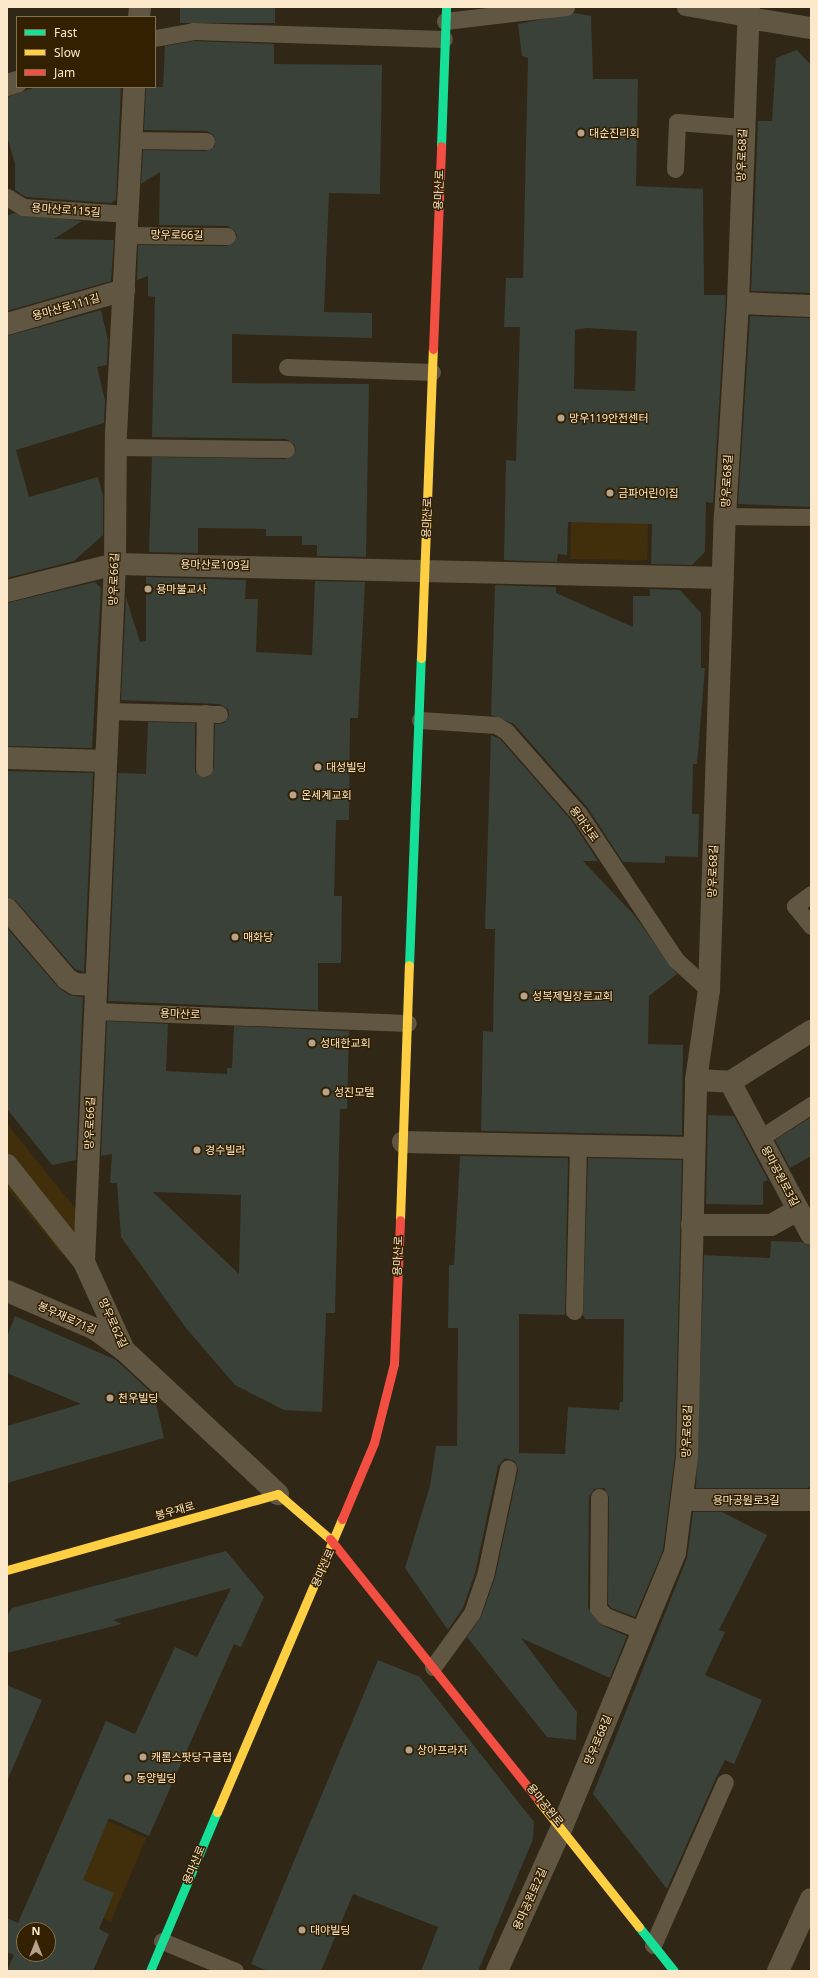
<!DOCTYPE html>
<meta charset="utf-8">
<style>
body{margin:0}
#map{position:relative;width:818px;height:1978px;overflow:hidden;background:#312716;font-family:"Noto Sans","Noto Sans KR",sans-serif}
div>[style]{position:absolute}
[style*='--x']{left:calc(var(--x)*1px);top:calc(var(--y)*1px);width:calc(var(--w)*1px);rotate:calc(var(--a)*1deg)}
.built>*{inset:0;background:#412e0b;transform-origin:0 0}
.building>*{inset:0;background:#3a4138;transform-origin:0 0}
.lane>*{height:17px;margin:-8.5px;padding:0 8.5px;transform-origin:8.5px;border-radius:8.5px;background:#615641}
.street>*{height:22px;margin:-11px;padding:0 11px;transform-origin:11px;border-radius:11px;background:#615641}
.fast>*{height:9px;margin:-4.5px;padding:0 4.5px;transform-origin:4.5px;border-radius:4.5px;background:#16e098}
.slow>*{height:9px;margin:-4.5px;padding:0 4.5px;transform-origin:4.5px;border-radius:4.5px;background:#ffcf43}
.jam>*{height:9px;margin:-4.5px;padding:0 4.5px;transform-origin:4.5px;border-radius:4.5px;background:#f24e42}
.dots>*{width:11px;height:11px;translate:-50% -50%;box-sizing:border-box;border:2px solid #322001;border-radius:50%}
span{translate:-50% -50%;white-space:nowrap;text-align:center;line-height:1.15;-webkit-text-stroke:3px #322001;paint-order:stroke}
.poi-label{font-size:11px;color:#fce8ca}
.left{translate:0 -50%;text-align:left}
.street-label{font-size:11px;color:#fce8ca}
.frame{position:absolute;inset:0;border:8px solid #fce8ca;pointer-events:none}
.legend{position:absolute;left:16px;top:16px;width:140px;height:72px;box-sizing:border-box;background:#322001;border:1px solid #837051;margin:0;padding:5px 7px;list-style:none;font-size:12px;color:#fce8ca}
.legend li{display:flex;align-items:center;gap:8px;height:20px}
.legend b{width:20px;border:1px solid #837051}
.north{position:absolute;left:16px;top:1922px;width:40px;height:40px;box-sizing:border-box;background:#322001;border:1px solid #837051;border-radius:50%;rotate:0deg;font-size:11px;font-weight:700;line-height:16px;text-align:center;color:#fce8ca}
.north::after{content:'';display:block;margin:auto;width:14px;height:18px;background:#b5a48b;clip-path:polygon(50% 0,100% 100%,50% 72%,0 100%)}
</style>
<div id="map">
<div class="built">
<div style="left:572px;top:466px;width:77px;height:93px;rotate:1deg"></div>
<div style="clip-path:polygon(7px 1124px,93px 1230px,62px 1255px,7px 1188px)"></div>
<div style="left:69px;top:1805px;width:84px;height:91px;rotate:23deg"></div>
</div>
<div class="building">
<div style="left:180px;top:7px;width:95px;height:16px"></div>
<div style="clip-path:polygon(evenodd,574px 13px,591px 16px,593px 79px,638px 79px,636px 186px,703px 189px,704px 295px,726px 295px,713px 503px,706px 502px,705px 552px,692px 565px,651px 564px,652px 524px,568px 522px,567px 555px,558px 554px,557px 562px,504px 560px,506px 460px,516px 461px,520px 327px,504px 327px,506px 278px,523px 278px,528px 58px,522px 56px,518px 24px,574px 13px,587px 328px,637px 331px,635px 391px,574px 389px,575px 330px,587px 328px)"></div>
<div style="clip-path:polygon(194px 41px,274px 44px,274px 64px,382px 65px,380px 194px,329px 193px,326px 264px,324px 312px,372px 313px,372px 338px,232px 334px,232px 383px,369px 384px,366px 557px,317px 556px,317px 545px,302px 545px,302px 536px,266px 536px,266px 529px,198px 528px,198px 553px,149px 552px,152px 457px,286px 459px,296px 450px,294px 444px,286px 439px,152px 437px,155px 297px,148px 296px,148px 276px,137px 280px,138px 245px,227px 246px,237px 236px,235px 231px,227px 226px,159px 225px,160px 172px,141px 184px,143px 150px,206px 151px,215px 146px,214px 136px,207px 131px,144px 130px,146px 87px,163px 87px,165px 46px)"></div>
<div style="clip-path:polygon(797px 50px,811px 65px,811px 293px,751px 291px,758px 121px,772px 121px,776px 58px)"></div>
<div style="clip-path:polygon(36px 87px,121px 87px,116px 200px,111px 203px,26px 197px,15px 190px,15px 164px,7px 136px,7px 97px)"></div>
<div style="clip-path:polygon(14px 213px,82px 221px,54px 239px,114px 240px,111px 281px,7px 311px,7px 216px)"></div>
<div style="clip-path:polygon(101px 310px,108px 340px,107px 365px,97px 367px,105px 400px,104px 423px,16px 450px,29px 497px,98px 477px,103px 496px,103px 535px,74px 561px,7px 578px,7px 336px)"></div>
<div style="clip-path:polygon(750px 316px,811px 318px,811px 507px,738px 504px)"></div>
<div style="clip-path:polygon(146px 577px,246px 580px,245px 599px,258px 599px,256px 652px,312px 655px,315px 581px,365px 582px,358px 718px,350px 718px,349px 820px,336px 820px,334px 896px,342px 896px,341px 963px,318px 963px,318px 1010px,108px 1001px,118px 773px,146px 774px,148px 722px,195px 723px,195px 772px,208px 777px,214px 768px,215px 724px,224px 723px,229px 715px,228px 709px,219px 704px,121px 700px,126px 597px,140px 642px,146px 641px)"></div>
<div style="clip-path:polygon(95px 582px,101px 588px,92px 748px,7px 746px,7px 603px)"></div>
<div style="clip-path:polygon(495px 585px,556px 587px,556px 593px,633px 627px,633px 596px,650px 596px,650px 589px,680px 590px,701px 613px,701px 668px,705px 668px,697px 764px,693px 764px,692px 814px,699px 814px,698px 857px,665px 856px,665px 863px,623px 862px,587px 807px,514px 724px,491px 715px)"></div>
<div style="clip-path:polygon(491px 735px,500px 739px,571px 820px,598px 861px,583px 861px,634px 915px,677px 974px,649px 996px,648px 1044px,683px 1045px,682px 1135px,481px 1131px,483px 1031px,493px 1032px,495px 929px,485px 929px)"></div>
<div style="clip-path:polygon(7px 771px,93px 773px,84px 972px,75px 969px,16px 901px,7px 897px)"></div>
<div style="clip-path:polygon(7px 928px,58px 987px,69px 995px,83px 997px,76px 1160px,52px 1165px,7px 1109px)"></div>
<div style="clip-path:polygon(evenodd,107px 1021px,168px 1024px,166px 1071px,227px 1074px,227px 1068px,232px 1068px,234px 1026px,349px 1031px,347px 1109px,340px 1109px,335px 1313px,326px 1313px,322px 1412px,284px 1410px,235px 1385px,186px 1328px,121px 1237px,117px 1183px,110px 1183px,112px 1154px,101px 1156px,107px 1021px,153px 1192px,241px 1195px,239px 1274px,153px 1192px)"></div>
<div style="clip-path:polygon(708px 1115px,734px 1116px,768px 1180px,763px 1182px,763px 1205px,706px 1204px)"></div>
<div style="clip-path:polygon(811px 1117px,811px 1156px,790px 1168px,775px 1140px)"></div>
<div style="clip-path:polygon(460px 1156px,568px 1158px,565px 1315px,519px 1314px,519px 1453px,565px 1454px,568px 1407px,619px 1410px,620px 1402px,623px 1402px,624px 1319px,585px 1319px,583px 1315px,588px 1158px,682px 1160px,675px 1455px,663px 1550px,635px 1617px,611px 1608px,608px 1604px,609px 1497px,604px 1488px,594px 1489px,589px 1497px,588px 1608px,601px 1625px,627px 1636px,610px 1678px,521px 1638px,577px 1712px,576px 1740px,547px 1737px,467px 1637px,481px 1617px,495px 1578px,518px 1470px,515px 1461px,505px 1458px,498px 1466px,475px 1573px,463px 1608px,448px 1630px,405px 1568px,430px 1486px,436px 1446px,457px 1446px,458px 1328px,448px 1328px,449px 1265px,454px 1265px)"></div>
<div style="clip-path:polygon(771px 1241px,802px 1242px,811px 1246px,811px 1484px,808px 1488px,696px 1488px,704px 1255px,770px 1258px)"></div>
<div style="clip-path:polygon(15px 1316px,116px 1360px,154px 1395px,164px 1438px,7px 1483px,7px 1426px,81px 1404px,7px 1373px,7px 1337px)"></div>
<div style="clip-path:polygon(693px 1512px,722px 1512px,767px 1535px,719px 1630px,725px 1632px,705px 1675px,762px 1700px,734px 1764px,725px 1760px,716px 1778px,667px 1889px,593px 1794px,687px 1558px)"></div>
<div style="clip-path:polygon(evenodd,226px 1551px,264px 1597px,241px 1647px,234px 1644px,149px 1836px,109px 1818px,83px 1880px,114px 1893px,99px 1929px,109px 1934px,93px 1971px,7px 1971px,14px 1955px,7px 1952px,7px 1918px,18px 1923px,106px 1721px,135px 1734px,175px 1647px,197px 1657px,231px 1588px,113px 1620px,122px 1624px,7px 1653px,7px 1616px,12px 1608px,226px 1551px,24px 1930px,48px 1930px,48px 1954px,24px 1954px,24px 1930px)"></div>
<div style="clip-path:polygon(378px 1660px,420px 1677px,534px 1822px,533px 1839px,478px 1971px,421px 1971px,438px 1927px,353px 1894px,321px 1971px,268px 1971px,251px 1964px)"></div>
<div style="clip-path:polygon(7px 1685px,42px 1700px,7px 1781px)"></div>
</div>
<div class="lane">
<div style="--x:685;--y:7;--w:64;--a:9.9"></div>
<div style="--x:445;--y:21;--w:122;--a:-6.6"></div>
<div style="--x:155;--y:38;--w:39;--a:-10"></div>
<div style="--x:193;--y:31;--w:251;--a:1.8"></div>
<div style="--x:132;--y:140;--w:74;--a:0.8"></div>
<div style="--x:675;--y:169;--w:47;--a:-87.6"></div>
<div style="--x:677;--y:122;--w:65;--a:4.4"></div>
<div style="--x:7;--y:197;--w:19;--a:32"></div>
<div style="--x:23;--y:207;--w:105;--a:3.8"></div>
<div style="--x:127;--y:235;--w:100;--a:0.6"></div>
<div style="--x:287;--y:367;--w:145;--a:2"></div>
<div style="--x:116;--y:447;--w:170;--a:0.7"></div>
<div style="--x:725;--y:516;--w:86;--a:0.7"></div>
<div style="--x:108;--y:711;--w:111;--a:1.5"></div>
<div style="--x:420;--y:720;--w:76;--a:3.8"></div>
<div style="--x:496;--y:725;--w:12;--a:31"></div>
<div style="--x:506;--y:731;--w:111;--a:48.7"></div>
<div style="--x:579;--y:814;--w:175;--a:56.4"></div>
<div style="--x:676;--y:960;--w:45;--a:42.3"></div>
<div style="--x:204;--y:768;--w:55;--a:-89"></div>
<div style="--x:811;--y:894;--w:20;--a:143"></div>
<div style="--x:795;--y:906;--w:26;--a:51"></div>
<div style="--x:95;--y:1011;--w:313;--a:2.2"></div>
<div style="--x:760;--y:1138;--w:61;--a:-32.9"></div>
<div style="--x:574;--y:1311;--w:166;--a:-88.6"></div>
<div style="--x:599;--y:1497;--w:111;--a:90.5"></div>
<div style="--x:598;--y:1608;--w:11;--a:49"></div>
<div style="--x:605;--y:1616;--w:41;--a:21.5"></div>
<div style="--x:433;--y:1667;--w:67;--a:-54.2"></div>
<div style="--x:472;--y:1613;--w:39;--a:-71"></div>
<div style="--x:485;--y:1576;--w:110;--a:-78"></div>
<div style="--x:162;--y:1941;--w:79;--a:22.3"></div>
<div style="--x:653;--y:1945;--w:178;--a:-66.2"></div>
</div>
<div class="street">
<div style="--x:139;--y:17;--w:10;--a:-84"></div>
<div style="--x:748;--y:18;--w:64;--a:9"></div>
<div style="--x:7;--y:85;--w:10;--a:-17"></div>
<div style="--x:738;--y:303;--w:73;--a:2.4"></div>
<div style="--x:7;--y:324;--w:122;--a:-16.2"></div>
<div style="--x:7;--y:591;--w:111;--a:-14"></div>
<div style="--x:115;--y:564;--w:608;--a:1.32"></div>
<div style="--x:7;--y:758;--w:99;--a:1.7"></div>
<div style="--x:7;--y:909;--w:92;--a:49.4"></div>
<div style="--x:67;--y:979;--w:9;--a:32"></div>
<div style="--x:75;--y:984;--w:21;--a:3"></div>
<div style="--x:696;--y:1080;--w:34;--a:3"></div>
<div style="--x:730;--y:1082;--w:172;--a:61.9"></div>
<div style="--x:730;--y:1082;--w:96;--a:-32.2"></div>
<div style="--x:403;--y:1142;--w:291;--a:1.2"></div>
<div style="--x:7;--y:1165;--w:124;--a:51.6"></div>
<div style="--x:84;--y:1262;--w:97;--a:65.6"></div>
<div style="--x:124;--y:1350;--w:211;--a:43.1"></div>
<div style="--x:692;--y:1225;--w:79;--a:0"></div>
<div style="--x:771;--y:1225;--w:31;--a:-29"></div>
<div style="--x:84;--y:1262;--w:699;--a:-87.46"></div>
<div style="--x:115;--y:564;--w:130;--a:-89.6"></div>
<div style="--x:116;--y:434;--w:347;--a:-87"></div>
<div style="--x:7;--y:1291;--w:96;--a:23.4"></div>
<div style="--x:95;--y:1329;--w:34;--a:36"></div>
<div style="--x:682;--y:1500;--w:129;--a:0"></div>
<div style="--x:497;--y:1971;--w:158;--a:-65.7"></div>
<div style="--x:562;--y:1827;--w:296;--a:-67.6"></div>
<div style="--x:675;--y:1553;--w:98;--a:-82.9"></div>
<div style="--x:687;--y:1456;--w:376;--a:-88.6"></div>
<div style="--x:696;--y:1080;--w:91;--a:-81.8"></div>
<div style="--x:709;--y:990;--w:474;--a:-88.1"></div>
<div style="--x:725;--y:516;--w:213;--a:-86.5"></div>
<div style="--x:738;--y:303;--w:296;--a:-87.9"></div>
<div style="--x:778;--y:1971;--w:79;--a:-65.4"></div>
</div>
<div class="fast">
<div style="--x:441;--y:146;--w:139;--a:-87.9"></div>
<div style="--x:409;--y:965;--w:307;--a:-87.8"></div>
<div style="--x:639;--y:1927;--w:56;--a:51.5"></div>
<div style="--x:150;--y:1971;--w:173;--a:-67.2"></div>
</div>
<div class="slow">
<div style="--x:421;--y:658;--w:309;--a:-87.8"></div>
<div style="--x:400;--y:1220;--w:255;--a:-88"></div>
<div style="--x:7;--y:1570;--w:281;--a:-15.7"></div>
<div style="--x:278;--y:1494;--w:69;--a:40.9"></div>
<div style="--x:538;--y:1800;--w:162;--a:51.5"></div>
<div style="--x:217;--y:1812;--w:319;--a:-66.9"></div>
</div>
<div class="jam">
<div style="--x:433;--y:349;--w:203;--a:-87.7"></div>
<div style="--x:342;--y:1519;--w:82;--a:-67.2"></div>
<div style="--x:374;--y:1443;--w:81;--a:-75.8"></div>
<div style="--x:394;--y:1364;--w:144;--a:-87.6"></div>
<div style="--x:330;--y:1539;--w:334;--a:51.4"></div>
</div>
<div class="dots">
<div style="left:581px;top:133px;background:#b5a48b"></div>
<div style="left:561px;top:418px;background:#b5a48b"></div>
<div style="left:610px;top:493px;background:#b5a48b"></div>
<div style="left:148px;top:589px;background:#b5a48b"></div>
<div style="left:318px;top:767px;background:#b5a48b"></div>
<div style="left:293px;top:795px;background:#b5a48b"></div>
<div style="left:235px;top:937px;background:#b5a48b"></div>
<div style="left:524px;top:996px;background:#b5a48b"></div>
<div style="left:312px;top:1043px;background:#b5a48b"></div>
<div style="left:326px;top:1092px;background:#b5a48b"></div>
<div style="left:197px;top:1150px;background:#b5a48b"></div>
<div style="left:110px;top:1398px;background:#b5a48b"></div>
<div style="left:409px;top:1750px;background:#b5a48b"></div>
<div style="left:143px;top:1757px;background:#b5a48b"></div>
<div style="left:128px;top:1778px;background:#b5a48b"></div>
<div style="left:302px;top:1930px;background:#b5a48b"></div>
</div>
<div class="poi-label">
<span class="left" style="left:589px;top:133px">대순진리회</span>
<span class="left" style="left:569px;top:418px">망우119안전센터</span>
<span class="left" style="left:618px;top:493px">금파어린이집</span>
<span class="left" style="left:156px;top:589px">용마불교사</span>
<span class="left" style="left:326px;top:767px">대성빌딩</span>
<span class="left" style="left:301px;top:795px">온세계교회</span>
<span class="left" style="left:243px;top:937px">매화당</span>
<span class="left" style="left:532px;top:996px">성복제일장로교회</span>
<span class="left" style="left:320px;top:1043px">성대한교회</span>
<span class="left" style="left:334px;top:1092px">성진모텔</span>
<span class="left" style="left:205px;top:1150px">경수빌라</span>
<span class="left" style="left:118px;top:1398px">천우빌딩</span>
<span class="left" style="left:417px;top:1750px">상아프라자</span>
<span class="left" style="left:151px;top:1757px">캐롬스팟당구클럽</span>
<span class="left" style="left:136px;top:1778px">동양빌딩</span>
<span class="left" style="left:310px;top:1930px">대야빌딩</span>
</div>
<div class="street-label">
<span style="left:742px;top:155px;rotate:-88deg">망우로68길</span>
<span style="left:439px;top:190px;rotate:-88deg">용마산로</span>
<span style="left:66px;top:210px;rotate:4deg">용마산로115길</span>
<span style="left:177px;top:235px;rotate:1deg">망우로66길</span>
<span style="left:66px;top:307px;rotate:-16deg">용마산로111길</span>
<span style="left:727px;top:481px;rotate:-87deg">망우로68길</span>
<span style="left:427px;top:518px;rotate:-88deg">용마산로</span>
<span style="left:215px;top:565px;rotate:1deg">용마산로109길</span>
<span style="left:114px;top:579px;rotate:-88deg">망우로66길</span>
<span style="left:584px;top:824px;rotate:54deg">용마산로</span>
<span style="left:713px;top:871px;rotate:-88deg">망우로68길</span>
<span style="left:180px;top:1014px;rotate:2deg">용마산로</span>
<span style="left:90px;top:1123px;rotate:-88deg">망우로66길</span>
<span style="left:780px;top:1176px;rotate:62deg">용마공원로3길</span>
<span style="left:398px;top:1256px;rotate:-88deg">용마산로</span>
<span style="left:67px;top:1318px;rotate:24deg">봉우재로71길</span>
<span style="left:113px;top:1323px;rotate:65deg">망우로62길</span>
<span style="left:687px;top:1431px;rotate:-88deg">망우로68길</span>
<span style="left:746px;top:1500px">용마공원로3길</span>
<span style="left:175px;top:1511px;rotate:-16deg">봉우재로</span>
<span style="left:323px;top:1568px;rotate:-66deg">용마산로</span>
<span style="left:598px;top:1740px;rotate:-67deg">망우로68길</span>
<span style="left:545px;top:1805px;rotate:51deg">용마공원로</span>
<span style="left:194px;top:1865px;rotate:-67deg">용마산로</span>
<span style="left:530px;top:1899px;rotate:-66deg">용마공원로2길</span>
</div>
<div class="frame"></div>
<ul class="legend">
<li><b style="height:5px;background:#16e098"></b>Fast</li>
<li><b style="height:5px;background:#ffcf43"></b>Slow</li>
<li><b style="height:5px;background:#f24e42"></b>Jam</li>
</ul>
<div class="north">N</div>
</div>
